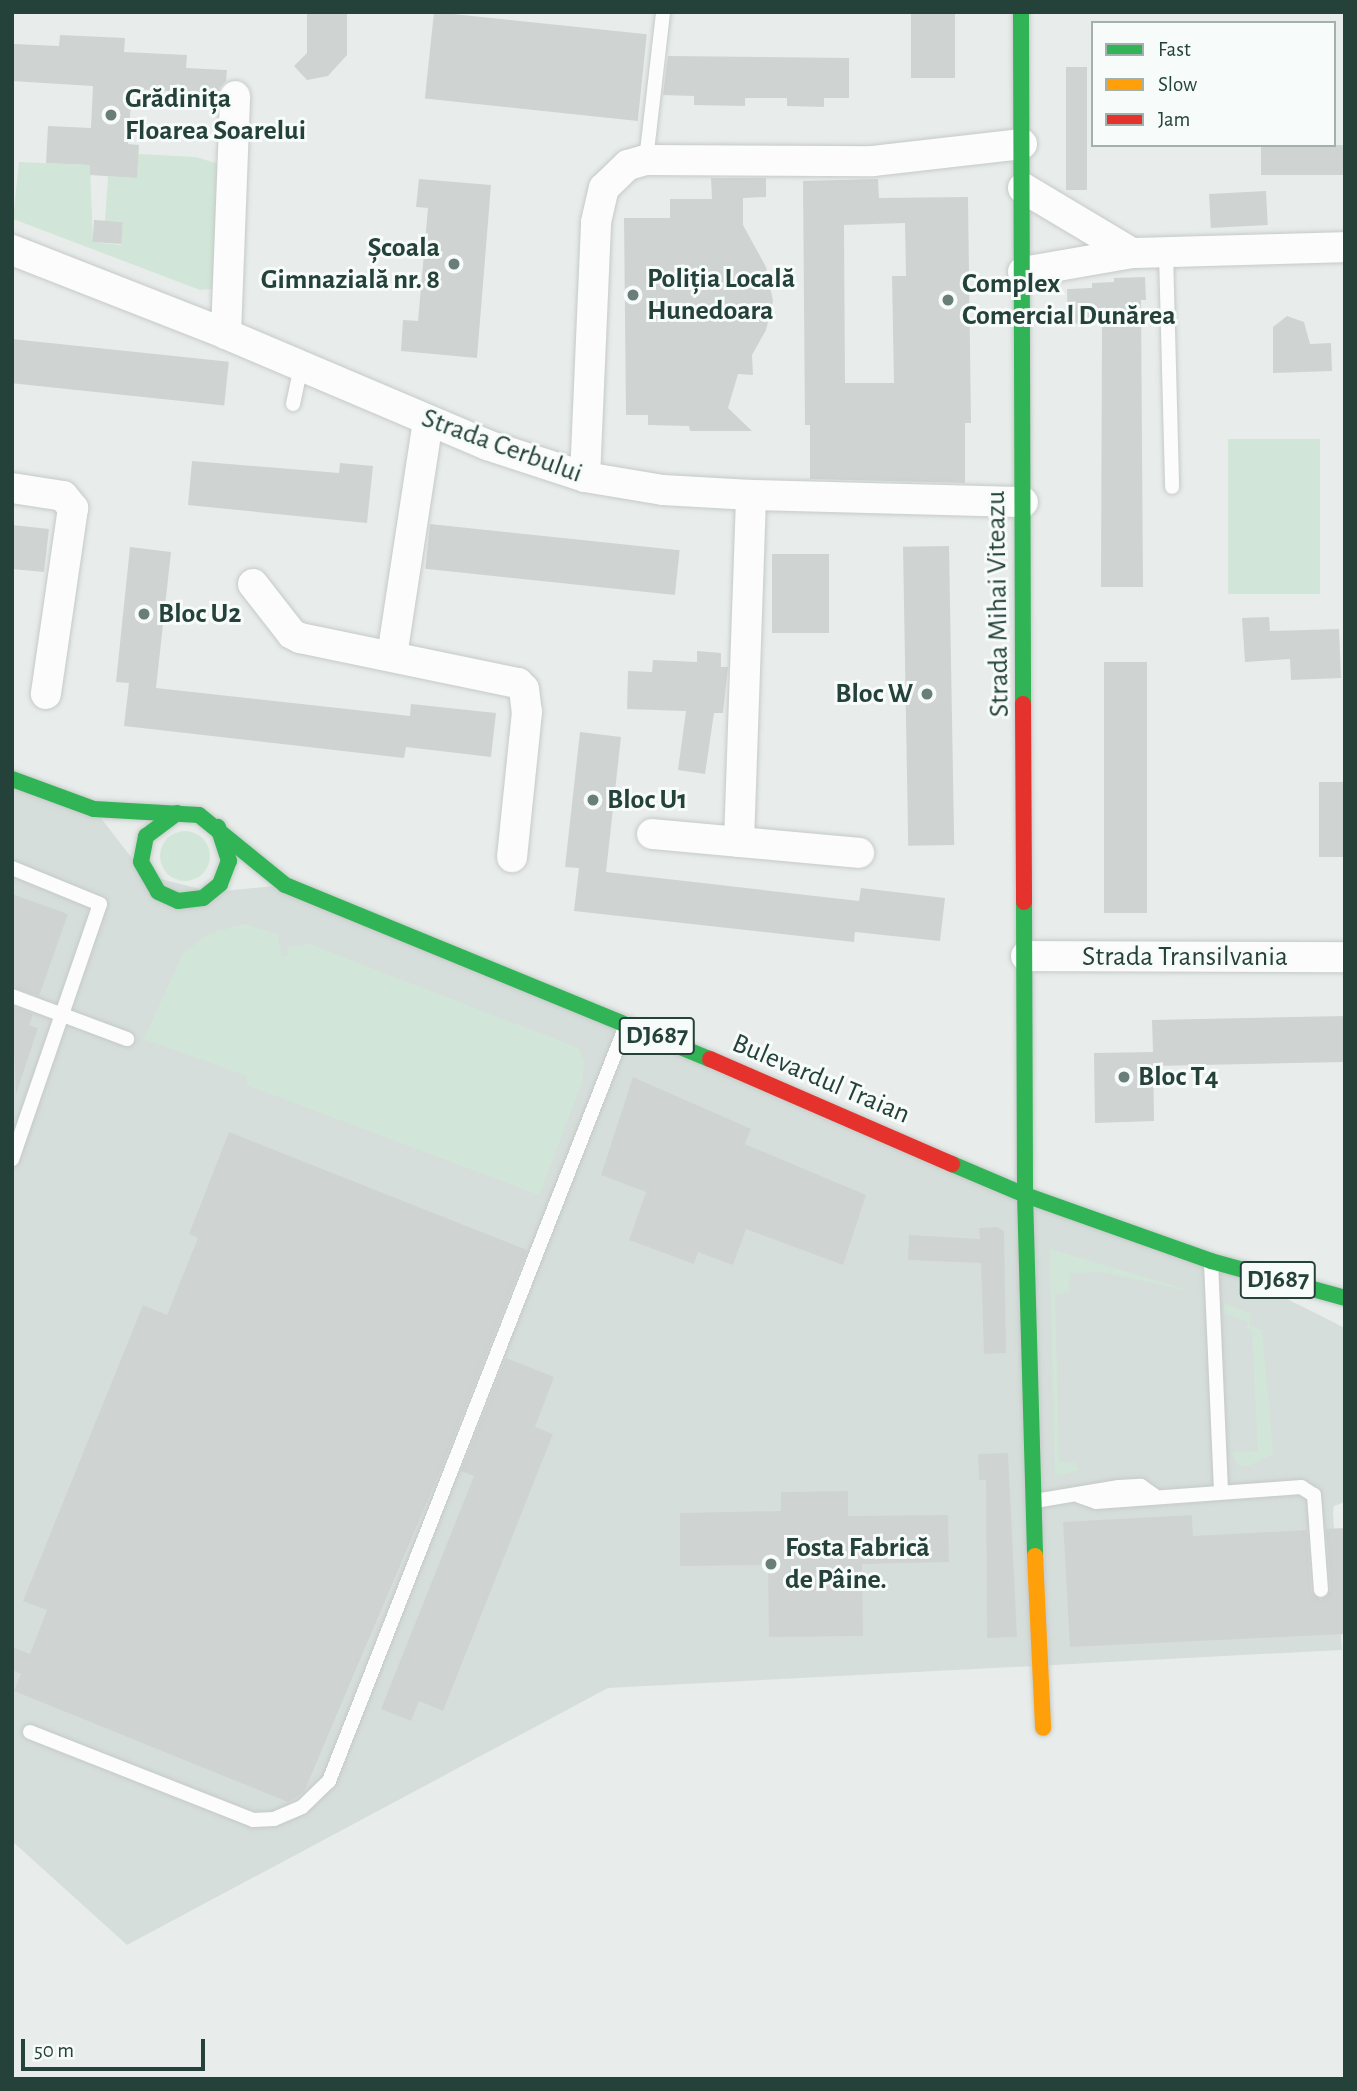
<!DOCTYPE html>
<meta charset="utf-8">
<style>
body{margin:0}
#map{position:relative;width:1357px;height:2091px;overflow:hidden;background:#e8edeb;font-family:"Alegreya Sans",sans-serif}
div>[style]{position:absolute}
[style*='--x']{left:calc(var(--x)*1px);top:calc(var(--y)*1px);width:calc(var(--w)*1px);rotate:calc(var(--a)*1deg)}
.built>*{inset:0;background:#d6dedb}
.green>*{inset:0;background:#d1e6d8;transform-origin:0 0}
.round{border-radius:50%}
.building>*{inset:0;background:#cfd4d2;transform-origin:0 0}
.roads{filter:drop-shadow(0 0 2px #c5cac8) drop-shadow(0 0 2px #c5cac8)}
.lane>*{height:14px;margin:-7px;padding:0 7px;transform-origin:7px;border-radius:7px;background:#fcfcfc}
.street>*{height:30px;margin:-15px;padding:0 15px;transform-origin:15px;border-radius:15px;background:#fcfcfc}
.fast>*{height:16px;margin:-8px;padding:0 8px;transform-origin:8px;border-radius:8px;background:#30b455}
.slow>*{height:16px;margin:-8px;padding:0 8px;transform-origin:8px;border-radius:8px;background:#ff9f0a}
.jam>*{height:16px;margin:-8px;padding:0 8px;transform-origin:8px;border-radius:8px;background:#e5322d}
.dots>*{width:19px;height:19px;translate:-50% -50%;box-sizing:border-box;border:4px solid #f7fbf9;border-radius:50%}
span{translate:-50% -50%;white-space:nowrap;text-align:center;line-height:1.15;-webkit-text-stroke:6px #f7fbf9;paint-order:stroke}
.shield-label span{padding:2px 5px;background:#f7fbf9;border:2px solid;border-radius:5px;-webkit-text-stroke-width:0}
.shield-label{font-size:26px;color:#24423a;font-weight:700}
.poi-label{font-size:28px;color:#24423a;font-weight:700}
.left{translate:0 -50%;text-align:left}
.right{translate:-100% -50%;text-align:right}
.street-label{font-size:28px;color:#24423a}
.frame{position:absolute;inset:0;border:14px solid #24423a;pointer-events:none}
.legend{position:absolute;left:1091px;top:21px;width:245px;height:126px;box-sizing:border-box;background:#f7fbf9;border:2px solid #a3b1ad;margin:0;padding:9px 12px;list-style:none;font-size:21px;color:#24423a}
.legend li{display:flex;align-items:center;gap:14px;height:35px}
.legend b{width:35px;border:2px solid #a3b1ad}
.scale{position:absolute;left:21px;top:2039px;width:184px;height:32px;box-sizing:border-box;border:4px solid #24423a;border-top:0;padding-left:9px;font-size:21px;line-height:24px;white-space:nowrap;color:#24423a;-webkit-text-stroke:5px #f7fbf9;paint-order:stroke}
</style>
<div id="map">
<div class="built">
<div style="clip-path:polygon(12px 779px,94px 809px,145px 875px,212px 892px,285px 885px,1211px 1261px,1345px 1328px,1345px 1502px,1334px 1506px,1333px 1513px,1342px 1650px,608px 1688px,127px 1945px,12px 1841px)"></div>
</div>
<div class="green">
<div style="clip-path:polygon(138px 154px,196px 157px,222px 165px,214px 289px,200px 290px,13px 219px,19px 162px,90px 165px,93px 242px,121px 245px,123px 222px,105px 221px,108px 176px,137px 178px)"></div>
<div style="left:1228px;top:439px;width:92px;height:155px"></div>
<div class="round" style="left:160px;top:831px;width:50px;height:50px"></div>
<div style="clip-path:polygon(244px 924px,277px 934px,282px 957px,289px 955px,287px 948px,309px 944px,578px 1048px,584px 1063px,582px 1082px,539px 1195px,247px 1085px,247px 1076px,144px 1039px,183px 954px,208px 934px)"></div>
<div style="clip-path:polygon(1050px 1249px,1194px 1292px,1102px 1272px,1069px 1273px,1069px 1292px,1055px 1294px,1059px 1462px,1075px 1463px,1078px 1470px,1055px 1476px)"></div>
<div style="clip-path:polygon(1224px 1303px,1251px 1314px,1249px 1326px,1262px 1330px,1273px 1454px,1248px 1466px,1239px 1465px,1232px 1453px,1258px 1451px,1252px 1330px,1247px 1328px,1248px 1322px,1224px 1313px)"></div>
</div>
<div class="building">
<div style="clip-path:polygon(307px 12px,347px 12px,347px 55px,328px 76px,307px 80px,294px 66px,307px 53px)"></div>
<div style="left:434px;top:12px;width:214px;height:87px;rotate:6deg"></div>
<div style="left:911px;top:12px;width:44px;height:66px"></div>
<div style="clip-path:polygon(60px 35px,125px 38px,124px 52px,187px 55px,186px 68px,227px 70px,226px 81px,220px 87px,217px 104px,170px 101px,170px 91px,132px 89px,128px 144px,139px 145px,137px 178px,90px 175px,90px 165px,46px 163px,48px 126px,91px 128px,93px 86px,12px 81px,14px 44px,59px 46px)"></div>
<div style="clip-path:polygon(668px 56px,849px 58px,849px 98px,824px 98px,824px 107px,787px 106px,787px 98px,745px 98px,745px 106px,694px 105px,694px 96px,663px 95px)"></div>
<div style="left:1066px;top:67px;width:21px;height:123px"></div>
<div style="left:1261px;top:145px;width:84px;height:30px"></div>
<div style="clip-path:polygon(711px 178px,766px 178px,766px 197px,743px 198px,743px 225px,766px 267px,773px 301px,766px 330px,752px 355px,753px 375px,738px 374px,728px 408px,752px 431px,690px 431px,689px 426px,648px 425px,648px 415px,626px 415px,624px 218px,670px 218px,670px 199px,712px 199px)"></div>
<div style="clip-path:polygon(419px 179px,491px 185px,477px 358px,401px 351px,403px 320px,418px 321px,428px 208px,416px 207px)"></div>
<div style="clip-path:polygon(evenodd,878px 179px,879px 198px,968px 197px,971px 423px,965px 423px,965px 483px,810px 479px,810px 425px,805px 425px,803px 181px,878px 179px,905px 223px,906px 276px,892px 276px,894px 383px,845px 383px,844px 225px,905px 223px)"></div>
<div style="left:1266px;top:191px;width:34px;height:57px;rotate:87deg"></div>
<div style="left:94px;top:220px;width:29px;height:22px;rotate:4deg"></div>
<div style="clip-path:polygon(1145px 277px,1146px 300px,1141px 300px,1143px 587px,1101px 587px,1102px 323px,1068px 324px,1067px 289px,1092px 288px,1092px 283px,1114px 282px,1114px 278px)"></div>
<div style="clip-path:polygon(1287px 316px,1304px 322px,1310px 344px,1331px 343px,1332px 371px,1273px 373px,1273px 327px)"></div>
<div style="left:12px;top:339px;width:218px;height:44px;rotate:6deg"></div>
<div style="clip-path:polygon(192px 461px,339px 473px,340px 463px,373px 466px,367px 523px,188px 505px)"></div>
<div style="left:430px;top:524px;width:251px;height:45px;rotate:6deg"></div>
<div style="clip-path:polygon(12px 525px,49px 529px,44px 572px,12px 569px)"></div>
<div style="left:949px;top:546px;width:299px;height:46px;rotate:89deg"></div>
<div style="clip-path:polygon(130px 547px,171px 552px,156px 688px,410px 716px,411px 704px,496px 713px,491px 757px,406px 747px,404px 758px,124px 726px,129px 683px,116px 682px)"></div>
<div style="left:772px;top:554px;width:57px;height:79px"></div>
<div style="clip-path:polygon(1269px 617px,1270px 631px,1339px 629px,1341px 678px,1291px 680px,1290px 659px,1245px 662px,1242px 618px)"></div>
<div style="clip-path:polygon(697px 651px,721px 653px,721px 667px,728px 667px,723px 713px,714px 713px,705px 774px,678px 770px,686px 711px,627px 709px,628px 671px,652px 672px,653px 660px,697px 662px)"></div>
<div style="left:1104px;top:662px;width:43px;height:251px"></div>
<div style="clip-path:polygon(580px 732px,621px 737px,606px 872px,859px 901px,861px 888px,945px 898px,940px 941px,855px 932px,854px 942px,574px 911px,579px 868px,565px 867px)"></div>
<div style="left:1345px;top:782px;width:75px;height:26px;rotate:90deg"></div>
<div style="clip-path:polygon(12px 894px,68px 914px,39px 996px,12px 987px)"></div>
<div style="clip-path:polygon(12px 1006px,33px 1014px,29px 1025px,38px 1028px,16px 1094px)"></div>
<div style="clip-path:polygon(1345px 1016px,1345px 1062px,1153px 1066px,1153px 1055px,1154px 1121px,1095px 1123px,1094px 1053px,1153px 1052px,1152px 1020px)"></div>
<div style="clip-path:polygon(633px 1077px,751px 1129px,745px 1144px,866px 1195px,843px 1265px,746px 1229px,733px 1265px,698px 1252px,694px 1264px,629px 1240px,646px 1192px,601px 1175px)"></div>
<div style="clip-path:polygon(229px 1132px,527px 1250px,443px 1464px,304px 1792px,288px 1802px,14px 1691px,21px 1674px,12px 1670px,12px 1647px,30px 1654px,47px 1610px,23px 1601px,143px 1305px,167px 1315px,198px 1238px,189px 1234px)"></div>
<div style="clip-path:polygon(997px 1227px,1004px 1231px,1006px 1353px,984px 1354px,981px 1263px,908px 1260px,909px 1235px,980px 1239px,979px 1228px)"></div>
<div style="clip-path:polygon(506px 1358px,554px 1377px,535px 1427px,553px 1434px,443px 1711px,419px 1701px,411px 1721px,381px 1709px,474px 1476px,461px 1471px)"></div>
<div style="clip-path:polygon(1008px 1453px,1017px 1637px,987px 1638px,986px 1480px,979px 1480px,978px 1454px)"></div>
<div style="clip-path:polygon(848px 1491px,848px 1516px,948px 1515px,949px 1562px,862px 1564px,863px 1636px,769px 1637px,768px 1565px,680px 1566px,680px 1513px,781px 1511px,781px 1492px)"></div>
<div style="clip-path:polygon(1192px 1515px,1193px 1536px,1307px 1530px,1311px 1591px,1321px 1600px,1331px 1590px,1326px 1529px,1345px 1528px,1345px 1634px,1070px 1647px,1063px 1522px)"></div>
</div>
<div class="roads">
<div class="lane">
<div style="--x:646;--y:160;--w:149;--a:-83.4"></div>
<div style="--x:1166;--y:253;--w:234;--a:88.5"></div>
<div style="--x:293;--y:404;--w:38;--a:-78"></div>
<div style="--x:12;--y:868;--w:95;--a:22.2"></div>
<div style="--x:100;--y:904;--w:270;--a:109"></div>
<div style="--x:12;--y:996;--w:123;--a:20.5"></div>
<div style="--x:1211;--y:1262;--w:229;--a:87.5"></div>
<div style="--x:1079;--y:1496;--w:18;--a:19"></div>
<div style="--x:1096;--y:1502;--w:206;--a:-4.2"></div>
<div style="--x:1301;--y:1487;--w:15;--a:32"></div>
<div style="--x:1314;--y:1495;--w:95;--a:85.8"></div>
<div style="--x:1035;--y:1501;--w:85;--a:-9.5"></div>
<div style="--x:1119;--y:1487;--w:22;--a:-3"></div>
<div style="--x:1141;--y:1486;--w:16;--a:35"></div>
<div style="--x:30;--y:1732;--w:240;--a:21.5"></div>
<div style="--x:253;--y:1820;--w:21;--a:-3"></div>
<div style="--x:274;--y:1819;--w:30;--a:-23"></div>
<div style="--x:302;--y:1807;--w:37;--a:-44"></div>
<div style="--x:329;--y:1781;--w:814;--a:-68.54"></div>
</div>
<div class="street">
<div style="--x:1023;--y:188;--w:127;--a:30.8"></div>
<div style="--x:12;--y:250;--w:230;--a:21.4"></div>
<div style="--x:226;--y:334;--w:284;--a:23"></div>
<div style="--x:487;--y:445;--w:103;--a:18.1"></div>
<div style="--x:585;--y:477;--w:79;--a:9.5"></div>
<div style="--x:663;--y:490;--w:88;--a:3.3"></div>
<div style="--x:751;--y:495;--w:272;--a:1.5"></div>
<div style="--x:1023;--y:272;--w:111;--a:-9.9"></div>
<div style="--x:1132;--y:253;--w:213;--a:-1.6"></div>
<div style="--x:226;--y:334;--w:238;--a:-87.8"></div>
<div style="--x:585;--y:477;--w:255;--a:-87.5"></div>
<div style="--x:596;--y:222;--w:35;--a:-77"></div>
<div style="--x:604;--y:188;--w:33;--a:-44"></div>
<div style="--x:628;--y:165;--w:19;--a:-16"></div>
<div style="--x:646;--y:160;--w:227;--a:0.3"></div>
<div style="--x:873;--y:161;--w:150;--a:-6.5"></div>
<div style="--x:12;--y:488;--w:52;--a:8.9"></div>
<div style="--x:63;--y:496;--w:16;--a:50"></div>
<div style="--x:73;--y:508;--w:188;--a:98.3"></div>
<div style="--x:253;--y:584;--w:63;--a:52"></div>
<div style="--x:292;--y:634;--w:9;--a:27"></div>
<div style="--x:300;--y:638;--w:223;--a:11.7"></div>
<div style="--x:518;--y:683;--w:8;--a:45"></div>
<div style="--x:524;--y:689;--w:23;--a:83"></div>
<div style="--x:527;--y:712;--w:146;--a:95.9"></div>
<div style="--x:392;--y:656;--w:238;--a:-81.3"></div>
<div style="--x:652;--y:834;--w:208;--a:5.2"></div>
<div style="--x:739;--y:842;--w:347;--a:-88"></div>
<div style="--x:1026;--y:956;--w:319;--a:0.2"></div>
</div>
<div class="fast">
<div style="--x:1021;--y:12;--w:692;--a:89.83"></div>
<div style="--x:12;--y:779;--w:87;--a:20.1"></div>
<div style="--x:94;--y:809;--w:105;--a:3.3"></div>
<div style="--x:199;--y:815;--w:111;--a:39.1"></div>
<div style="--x:285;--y:885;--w:459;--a:22.3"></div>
<div style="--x:177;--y:813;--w:39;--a:143"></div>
<div style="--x:146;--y:836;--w:26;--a:101"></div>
<div style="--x:141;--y:862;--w:34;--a:60"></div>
<div style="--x:158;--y:892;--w:22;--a:24"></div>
<div style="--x:178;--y:901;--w:25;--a:-7"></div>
<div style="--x:203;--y:898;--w:22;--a:-39"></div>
<div style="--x:220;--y:884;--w:25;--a:-69"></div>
<div style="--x:229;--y:861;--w:36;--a:-108"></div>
<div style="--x:1024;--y:902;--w:293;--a:89.8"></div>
<div style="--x:1025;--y:1195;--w:361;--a:88.4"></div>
<div style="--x:952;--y:1164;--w:79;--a:23"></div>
<div style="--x:1025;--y:1195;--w:197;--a:19.5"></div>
<div style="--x:1211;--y:1261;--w:139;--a:15.4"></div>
</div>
<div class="slow">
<div style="--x:1035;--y:1556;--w:172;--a:87.3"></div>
</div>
<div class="jam">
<div style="--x:1023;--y:704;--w:198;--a:89.7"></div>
<div style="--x:710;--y:1059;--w:264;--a:23.5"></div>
</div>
</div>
<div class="dots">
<div style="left:111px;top:115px;background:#697e78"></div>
<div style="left:454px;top:264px;background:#697e78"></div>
<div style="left:633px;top:295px;background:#697e78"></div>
<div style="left:948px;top:300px;background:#697e78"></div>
<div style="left:144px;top:614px;background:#697e78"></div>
<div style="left:927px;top:694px;background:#697e78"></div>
<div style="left:593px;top:800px;background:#697e78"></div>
<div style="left:1124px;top:1077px;background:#697e78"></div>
<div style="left:771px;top:1564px;background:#697e78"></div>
</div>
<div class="shield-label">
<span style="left:657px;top:1036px">DJ687</span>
<span style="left:1278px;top:1280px">DJ687</span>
</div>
<div class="poi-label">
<span class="left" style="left:125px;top:115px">Grădinița<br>Floarea Soarelui</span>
<span class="right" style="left:440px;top:264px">Școala<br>Gimnazială nr. 8</span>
<span class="left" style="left:647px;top:295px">Poliția Locală<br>Hunedoara</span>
<span class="left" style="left:962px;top:300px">Complex<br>Comercial Dunărea</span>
<span class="left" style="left:158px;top:614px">Bloc U2</span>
<span class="right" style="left:913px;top:694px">Bloc W</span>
<span class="left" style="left:607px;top:800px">Bloc U1</span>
<span class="left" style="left:1138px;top:1077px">Bloc T4</span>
<span class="left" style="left:785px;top:1564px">Fosta Fabrică<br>de Pâine.</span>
</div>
<div class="street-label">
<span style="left:502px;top:446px;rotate:20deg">Strada Cerbului</span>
<span style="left:998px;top:604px;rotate:-91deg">Strada Mihai Viteazu</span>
<span style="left:1185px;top:957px">Strada Transilvania</span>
<span style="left:821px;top:1079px;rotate:23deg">Bulevardul Traian</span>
</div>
<div class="frame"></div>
<ul class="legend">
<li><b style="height:9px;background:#30b455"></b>Fast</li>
<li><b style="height:9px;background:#ff9f0a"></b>Slow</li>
<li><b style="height:9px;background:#e5322d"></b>Jam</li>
</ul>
<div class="scale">50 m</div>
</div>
